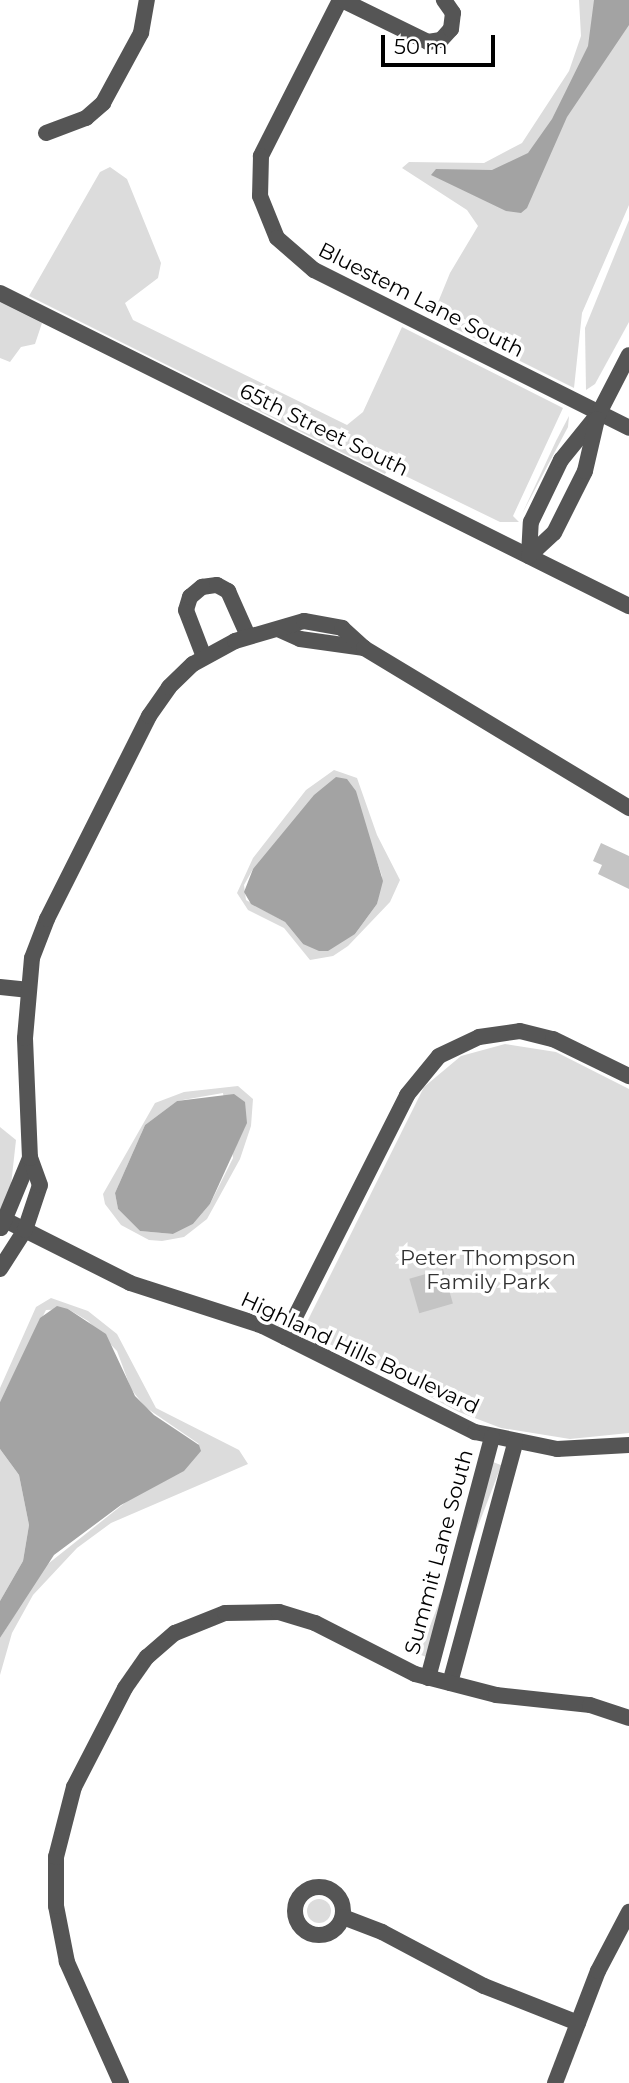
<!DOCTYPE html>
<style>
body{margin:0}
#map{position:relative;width:629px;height:2083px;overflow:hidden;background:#fff;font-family:Montserrat,sans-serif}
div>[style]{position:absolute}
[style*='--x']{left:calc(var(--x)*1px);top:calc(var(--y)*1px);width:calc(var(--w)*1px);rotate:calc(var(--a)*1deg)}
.green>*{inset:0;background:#dcdcdc;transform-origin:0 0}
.round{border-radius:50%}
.water>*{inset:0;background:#a3a3a3}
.building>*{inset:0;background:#c4c4c4;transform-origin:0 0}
.minor>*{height:16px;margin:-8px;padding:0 8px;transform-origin:8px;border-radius:8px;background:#555}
.minor>.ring{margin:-8px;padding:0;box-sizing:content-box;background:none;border:16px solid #555;border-radius:50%}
span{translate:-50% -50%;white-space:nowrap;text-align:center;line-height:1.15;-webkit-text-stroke:7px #fff;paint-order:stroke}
.street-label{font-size:21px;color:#000}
.park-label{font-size:21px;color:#333}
.scale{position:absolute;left:381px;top:35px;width:114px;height:32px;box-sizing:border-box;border:4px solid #000;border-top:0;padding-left:9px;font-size:21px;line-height:24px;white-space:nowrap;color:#000;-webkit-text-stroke:5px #fff;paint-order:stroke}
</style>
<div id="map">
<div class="green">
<div style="clip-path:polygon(579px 0,629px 0,629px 205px,582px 313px,574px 388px,432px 317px,450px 273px,478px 226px,467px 210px,402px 168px,409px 162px,484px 163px,522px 143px,569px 71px,581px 36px)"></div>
<div style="clip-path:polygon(110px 167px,127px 179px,161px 263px,158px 278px,125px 303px,133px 320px,347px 425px,363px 412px,402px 327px,563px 408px,513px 516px,519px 522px,500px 522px,389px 468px,385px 474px,29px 296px,100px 172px)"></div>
<div style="clip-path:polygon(629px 220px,629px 322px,595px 384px,586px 390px,585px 328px)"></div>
<div style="clip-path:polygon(0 302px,42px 323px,35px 344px,21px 347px,10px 362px,0 358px)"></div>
<div style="clip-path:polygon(569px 416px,568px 427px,522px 514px,556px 441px)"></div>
<div style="clip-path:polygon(evenodd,334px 770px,357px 778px,377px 835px,400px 880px,390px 902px,348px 946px,333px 956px,310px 960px,284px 928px,248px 910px,237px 893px,253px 858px,306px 790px,334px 770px,366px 829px,382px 876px,377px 904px,355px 934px,303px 944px,285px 922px,246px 900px,244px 885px,253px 869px,366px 829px)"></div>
<div style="clip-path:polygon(505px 1044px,556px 1052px,629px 1089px,629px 1433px,570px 1439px,501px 1428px,459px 1412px,303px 1330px,424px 1087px,461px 1056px)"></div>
<div style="clip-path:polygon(evenodd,238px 1086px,253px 1099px,251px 1126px,240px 1159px,207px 1219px,184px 1237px,162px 1241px,149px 1240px,121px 1225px,105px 1204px,103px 1194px,155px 1103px,184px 1092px,238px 1086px,223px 1093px,233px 1158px,210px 1204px,193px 1224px,173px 1234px,140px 1231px,118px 1209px,115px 1193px,145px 1125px,177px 1101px,223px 1093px)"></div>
<div style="clip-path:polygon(0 1127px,16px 1140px,11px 1185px,0 1211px)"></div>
<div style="clip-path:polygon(51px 1298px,88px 1311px,117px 1334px,156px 1408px,239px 1450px,248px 1464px,111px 1523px,77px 1548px,33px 1595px,12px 1633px,0 1675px,0 1638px,44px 1567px,199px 1444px,145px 1407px,131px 1389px,117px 1351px,88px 1321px,68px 1309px,46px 1310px,0 1402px,0 1388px,36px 1307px)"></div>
<div style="clip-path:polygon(0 1449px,19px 1475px,29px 1525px,23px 1561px,0 1601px)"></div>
<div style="left:493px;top:1462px;width:9px;height:206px;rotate:21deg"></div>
<div class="round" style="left:307px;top:1899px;width:24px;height:24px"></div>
</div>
<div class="water">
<div style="clip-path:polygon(594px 0,629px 0,629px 25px,567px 117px,527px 208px,521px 213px,506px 211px,431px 175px,436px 169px,492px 170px,528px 153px,552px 119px,588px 46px)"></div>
<div style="clip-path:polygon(336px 777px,347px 779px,356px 791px,383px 881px,377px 904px,355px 934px,328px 951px,319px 951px,303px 944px,285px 922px,251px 904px,244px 892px,253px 869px,314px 795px)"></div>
<div style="clip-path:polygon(234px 1094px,245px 1102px,247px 1123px,210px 1204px,193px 1224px,173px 1234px,140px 1231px,118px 1209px,115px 1193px,145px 1125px,177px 1101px)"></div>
<div style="clip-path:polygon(57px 1306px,68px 1309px,106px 1334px,135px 1396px,154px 1415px,199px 1445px,201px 1451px,184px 1471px,121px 1505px,54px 1555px,0 1638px,0 1601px,23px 1561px,29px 1525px,19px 1475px,0 1449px,0 1402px,40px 1318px)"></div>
</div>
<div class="building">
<div style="clip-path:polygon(601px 843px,629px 856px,629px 889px,598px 874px,602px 865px,593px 861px)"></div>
<div style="left:443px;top:1269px;width:36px;height:35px;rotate:74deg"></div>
</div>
<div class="minor">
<div style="--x:340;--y:0;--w:175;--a:116.9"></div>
<div style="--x:261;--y:156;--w:40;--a:91.4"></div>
<div style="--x:260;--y:196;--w:45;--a:68"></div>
<div style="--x:277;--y:238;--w:49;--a:40.9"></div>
<div style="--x:314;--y:270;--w:352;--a:26.6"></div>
<div style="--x:342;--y:0;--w:96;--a:26"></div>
<div style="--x:428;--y:42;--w:13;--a:-9"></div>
<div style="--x:441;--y:40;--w:15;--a:-48"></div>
<div style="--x:451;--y:29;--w:16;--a:-83"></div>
<div style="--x:453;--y:13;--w:16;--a:-125"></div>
<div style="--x:46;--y:133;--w:43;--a:-20.6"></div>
<div style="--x:86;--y:118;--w:23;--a:-41"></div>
<div style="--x:103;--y:103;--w:80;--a:-61.5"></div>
<div style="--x:141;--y:33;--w:34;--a:-80"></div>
<div style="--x:0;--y:293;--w:703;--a:26.46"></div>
<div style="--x:529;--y:556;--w:34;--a:-87"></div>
<div style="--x:531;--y:522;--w:69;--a:-64.2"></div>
<div style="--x:561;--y:460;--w:60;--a:-51"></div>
<div style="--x:599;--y:413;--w:65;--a:-62.7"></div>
<div style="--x:529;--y:556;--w:34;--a:-43"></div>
<div style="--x:554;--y:533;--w:69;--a:-63.4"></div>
<div style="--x:585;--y:471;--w:53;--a:-77"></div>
<div style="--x:280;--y:630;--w:22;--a:24"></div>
<div style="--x:300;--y:639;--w:65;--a:8"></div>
<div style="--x:204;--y:657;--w:50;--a:-111"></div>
<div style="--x:186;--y:610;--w:14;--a:-73"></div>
<div style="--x:190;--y:597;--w:16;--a:-40"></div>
<div style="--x:202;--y:587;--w:15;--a:-8"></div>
<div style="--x:217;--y:585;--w:13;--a:29"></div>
<div style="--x:228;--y:591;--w:49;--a:66"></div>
<div style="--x:0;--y:987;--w:27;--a:6"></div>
<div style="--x:5;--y:1220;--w:140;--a:26.7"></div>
<div style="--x:130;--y:1283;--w:140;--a:17.9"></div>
<div style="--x:263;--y:1326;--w:237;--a:26.6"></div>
<div style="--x:475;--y:1432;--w:84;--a:11.7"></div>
<div style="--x:557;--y:1449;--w:72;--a:-3.2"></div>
<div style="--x:1;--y:1228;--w:76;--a:-67.5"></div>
<div style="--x:0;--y:1269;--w:46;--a:-57.3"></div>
<div style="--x:25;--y:1230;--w:47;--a:-71.6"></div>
<div style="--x:40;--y:1185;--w:29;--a:-110"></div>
<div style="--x:30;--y:1158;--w:120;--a:-92.4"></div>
<div style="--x:25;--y:1038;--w:80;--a:-85"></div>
<div style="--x:32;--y:958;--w:42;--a:-69"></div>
<div style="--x:47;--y:919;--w:227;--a:-63.3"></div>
<div style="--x:149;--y:716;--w:35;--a:-55"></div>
<div style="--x:169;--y:687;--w:33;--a:-44"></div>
<div style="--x:193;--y:664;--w:48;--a:-28.7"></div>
<div style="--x:235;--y:641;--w:72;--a:-16.2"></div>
<div style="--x:304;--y:621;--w:39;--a:10"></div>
<div style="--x:342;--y:628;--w:30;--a:42"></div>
<div style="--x:364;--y:648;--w:310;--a:31.1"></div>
<div style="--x:285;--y:1337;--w:271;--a:-63.2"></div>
<div style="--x:407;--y:1095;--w:50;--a:-50.6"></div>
<div style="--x:439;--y:1056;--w:44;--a:-25.4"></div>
<div style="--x:479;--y:1037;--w:41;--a:-8.3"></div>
<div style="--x:520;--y:1031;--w:34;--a:14"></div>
<div style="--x:553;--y:1039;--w:85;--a:26"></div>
<div style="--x:428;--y:1678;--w:249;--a:-75.1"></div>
<div style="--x:450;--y:1683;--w:248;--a:-74.8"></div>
<div class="ring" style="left:295px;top:1887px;width:32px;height:32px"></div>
<div style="--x:343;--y:1917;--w:42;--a:21"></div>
<div style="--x:382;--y:1932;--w:115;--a:27.9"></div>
<div style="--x:484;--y:1986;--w:101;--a:21.5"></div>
<div style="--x:121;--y:2083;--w:133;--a:-114.1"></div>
<div style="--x:67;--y:1962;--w:57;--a:-101.1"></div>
<div style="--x:56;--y:1906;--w:49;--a:-90"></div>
<div style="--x:56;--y:1857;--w:72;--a:-75.6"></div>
<div style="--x:74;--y:1787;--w:111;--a:-62.7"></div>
<div style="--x:125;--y:1688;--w:38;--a:-55"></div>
<div style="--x:147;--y:1657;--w:37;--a:-41"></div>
<div style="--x:175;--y:1633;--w:54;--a:-21.8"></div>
<div style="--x:225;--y:1613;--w:54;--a:-1.1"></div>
<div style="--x:279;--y:1612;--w:38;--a:17"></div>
<div style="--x:315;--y:1623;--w:112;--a:27"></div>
<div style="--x:415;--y:1674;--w:84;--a:14.5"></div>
<div style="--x:496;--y:1695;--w:95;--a:6.1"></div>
<div style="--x:590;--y:1705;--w:41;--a:18.4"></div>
<div style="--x:555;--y:2083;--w:120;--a:-69"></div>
<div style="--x:598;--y:1971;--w:67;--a:-62.3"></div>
</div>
<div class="street-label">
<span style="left:421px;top:300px;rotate:27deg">Bluestem Lane South</span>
<span style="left:324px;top:430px;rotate:26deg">65th Street South</span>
<span style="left:360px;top:1353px;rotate:25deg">Highland Hills Boulevard</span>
<span style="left:439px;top:1552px;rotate:-75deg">Summit Lane South</span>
</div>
<div class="park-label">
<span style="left:488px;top:1270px">Peter Thompson<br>Family Park</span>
</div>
<div class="scale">50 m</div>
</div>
